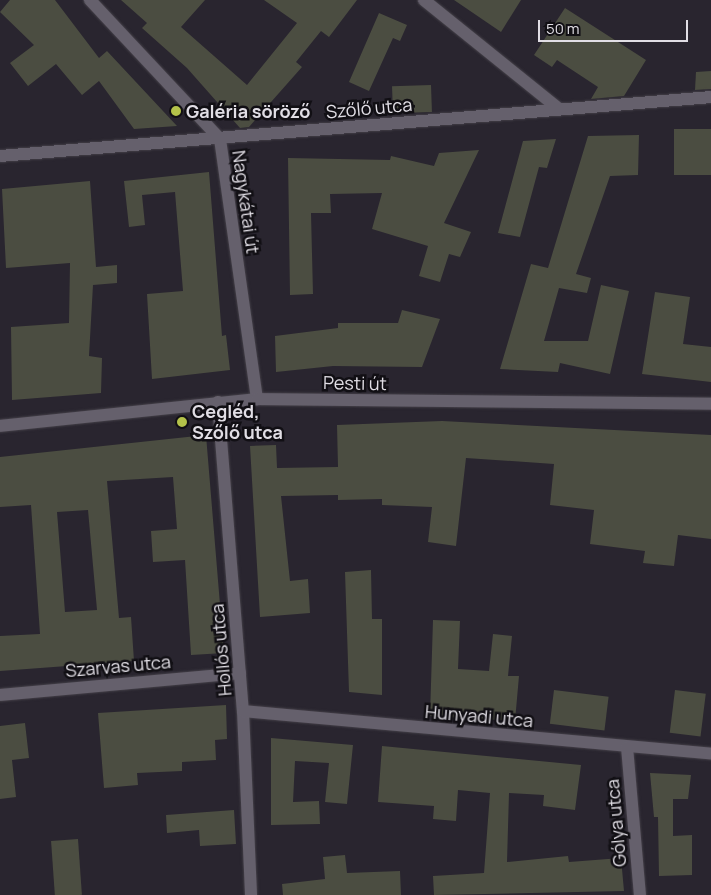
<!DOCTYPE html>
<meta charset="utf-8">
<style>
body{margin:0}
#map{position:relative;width:711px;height:895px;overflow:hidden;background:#29252f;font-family:Manrope,sans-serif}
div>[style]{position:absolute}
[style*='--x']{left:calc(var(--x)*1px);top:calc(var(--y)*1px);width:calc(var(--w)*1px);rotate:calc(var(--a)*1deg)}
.building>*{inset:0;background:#4b4d41;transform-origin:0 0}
.roads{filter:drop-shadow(0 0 1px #444048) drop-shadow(0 0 1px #444048)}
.minor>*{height:12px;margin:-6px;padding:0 6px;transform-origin:6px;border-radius:6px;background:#65606c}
.dots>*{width:14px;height:14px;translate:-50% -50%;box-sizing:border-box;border:2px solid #110f14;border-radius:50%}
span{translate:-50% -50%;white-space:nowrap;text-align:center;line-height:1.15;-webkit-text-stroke:5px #110f14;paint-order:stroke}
.street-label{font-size:18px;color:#e1dee5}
.poi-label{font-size:18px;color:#e1dee5;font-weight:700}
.left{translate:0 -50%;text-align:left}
.scale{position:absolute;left:538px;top:20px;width:150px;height:22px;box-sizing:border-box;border:2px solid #e1dee5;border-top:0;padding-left:6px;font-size:15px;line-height:18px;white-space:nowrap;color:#e1dee5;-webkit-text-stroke:4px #110f14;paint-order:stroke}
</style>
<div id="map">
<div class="building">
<div style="clip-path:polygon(10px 0,55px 0,99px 58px,107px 51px,177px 126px,134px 129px,99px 81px,82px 95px,56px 64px,28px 86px,10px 63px,34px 45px,0 12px)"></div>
<div style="clip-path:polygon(121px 0,205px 0,181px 27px,247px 85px,297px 23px,264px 0,357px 0,329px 37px,321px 31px,296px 62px,302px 67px,249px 127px,240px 128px,187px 68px,142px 28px,147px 23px)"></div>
<div style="clip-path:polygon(454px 0,521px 0,501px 32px)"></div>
<div style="clip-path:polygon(565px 8px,646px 60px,624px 96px,591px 99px,598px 87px,557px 60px,552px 67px,534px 55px)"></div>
<div style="clip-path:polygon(379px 13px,407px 25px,400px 41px,393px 38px,369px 91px,349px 82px)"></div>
<div style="clip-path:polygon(711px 71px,711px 89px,695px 90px,696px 72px)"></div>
<div style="left:431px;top:85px;width:27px;height:39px;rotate:88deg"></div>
<div style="left:674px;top:129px;width:37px;height:46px"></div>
<div style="clip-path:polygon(639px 135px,638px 175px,610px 176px,576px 274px,591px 278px,587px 293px,559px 288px,544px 341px,588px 341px,601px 285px,629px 291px,610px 374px,560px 363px,558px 372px,500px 369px,531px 264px,548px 268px,588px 136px)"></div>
<div style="clip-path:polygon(556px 139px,547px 168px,539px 167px,520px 237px,498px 233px,523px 141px)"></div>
<div style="clip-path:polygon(479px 150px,444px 223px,471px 232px,460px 257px,449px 254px,440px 282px,419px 276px,428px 246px,372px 229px,382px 193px,330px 194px,331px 213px,311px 213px,313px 294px,290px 295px,288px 158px,390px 160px,391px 156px,434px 166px,439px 153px)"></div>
<div style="clip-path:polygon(209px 172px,222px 336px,226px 335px,230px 370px,152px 379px,147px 294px,183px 291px,175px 192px,142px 195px,145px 225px,129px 227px,124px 181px)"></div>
<div style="clip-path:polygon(90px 181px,96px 267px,117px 265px,117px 283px,93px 285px,89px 356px,102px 358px,101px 393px,12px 400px,11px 327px,69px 323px,70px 263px,6px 268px,2px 189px)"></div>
<div style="clip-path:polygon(655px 292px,690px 297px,683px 344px,711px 347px,711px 382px,642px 374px)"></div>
<div style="clip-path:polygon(402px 310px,440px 319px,422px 367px,333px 366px,276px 372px,275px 336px,338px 328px,338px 323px,398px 323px)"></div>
<div style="clip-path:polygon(442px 421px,711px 435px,711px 539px,678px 535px,674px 566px,643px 563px,645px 551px,590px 544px,594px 510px,550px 505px,554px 464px,466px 458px,456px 546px,428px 542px,432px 507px,382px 505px,382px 499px,338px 500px,338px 495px,281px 496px,290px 581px,308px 579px,310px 613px,260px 617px,250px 446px,276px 445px,277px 468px,338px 467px,337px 425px)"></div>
<div style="clip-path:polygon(evenodd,206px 435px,224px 653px,191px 655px,185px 560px,153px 562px,151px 531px,177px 529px,173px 477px,107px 481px,119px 618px,131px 617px,134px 661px,0 671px,0 636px,40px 634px,31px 505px,0 507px,0 457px,206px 435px,88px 510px,97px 610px,65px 612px,57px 512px,88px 510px)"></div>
<div style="clip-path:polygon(371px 570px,372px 619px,382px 619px,382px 695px,349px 692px,345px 572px)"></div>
<div style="clip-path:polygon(433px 620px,460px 621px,458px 669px,489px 671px,493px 634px,512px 636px,508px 676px,519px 676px,515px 721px,430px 716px)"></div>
<div style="left:554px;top:690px;width:55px;height:34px;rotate:7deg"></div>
<div style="left:675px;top:690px;width:31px;height:43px;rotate:7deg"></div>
<div style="clip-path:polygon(226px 705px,227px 739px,215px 740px,216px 760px,182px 762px,182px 771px,137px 773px,138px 785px,104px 788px,98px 713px)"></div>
<div style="clip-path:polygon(25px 723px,29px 758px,12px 760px,16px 797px,0 799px,0 726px)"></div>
<div style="clip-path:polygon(271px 738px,353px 745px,347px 804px,325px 802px,329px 763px,295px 761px,293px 802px,319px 801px,320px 824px,271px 825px)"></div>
<div style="clip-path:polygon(382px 746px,581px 765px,575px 810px,543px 806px,544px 795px,509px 793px,507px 862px,568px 856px,569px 862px,621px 858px,624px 891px,434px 895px,433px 876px,484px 873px,490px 793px,458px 790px,456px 821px,433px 819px,434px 806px,378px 802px)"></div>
<div style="clip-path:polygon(650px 773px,691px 775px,688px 799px,673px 799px,673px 836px,692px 835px,692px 875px,659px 876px,658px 817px,654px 817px)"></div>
<div style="clip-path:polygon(234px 810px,236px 844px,200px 846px,199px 830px,167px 833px,166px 815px)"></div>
<div style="left:78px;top:839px;width:56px;height:27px;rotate:86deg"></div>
<div style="clip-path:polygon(345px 855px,347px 873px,400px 871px,401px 895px,283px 895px,282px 884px,325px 879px,323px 857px)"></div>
</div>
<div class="roads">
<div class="minor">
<div style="--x:90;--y:0;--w:190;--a:46.9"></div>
<div style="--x:220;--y:139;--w:263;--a:81.9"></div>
<div style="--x:424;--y:0;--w:172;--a:38.9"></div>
<div style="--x:0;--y:156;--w:713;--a:-4.74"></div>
<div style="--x:218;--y:402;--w:310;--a:85.4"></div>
<div style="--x:243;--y:711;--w:184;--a:87.5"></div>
<div style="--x:0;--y:426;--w:258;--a:-6"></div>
<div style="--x:257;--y:399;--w:454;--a:0.6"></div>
<div style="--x:0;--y:695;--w:241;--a:-5.2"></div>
<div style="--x:243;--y:711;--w:470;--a:5.2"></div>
<div style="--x:627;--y:747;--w:149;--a:85"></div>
</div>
</div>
<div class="dots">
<div style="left:176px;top:111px;background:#b4c24a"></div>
<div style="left:182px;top:422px;background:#b4c24a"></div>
</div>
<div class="street-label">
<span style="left:369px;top:108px;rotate:-5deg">Szőlő utca</span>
<span style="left:246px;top:202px;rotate:82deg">Nagykátai út</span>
<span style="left:355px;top:383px;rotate:1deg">Pesti út</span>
<span style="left:221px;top:650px;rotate:-95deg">Hollós utca</span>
<span style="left:118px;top:666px;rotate:-5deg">Szarvas utca</span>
<span style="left:479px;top:716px;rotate:5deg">Hunyadi utca</span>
<span style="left:616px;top:823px;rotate:-95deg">Gólya utca</span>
</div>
<div class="poi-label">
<span class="left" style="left:186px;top:111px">Galéria söröző</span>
<span class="left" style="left:192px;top:422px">Cegléd,<br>Szőlő utca</span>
</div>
<div class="scale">50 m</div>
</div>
